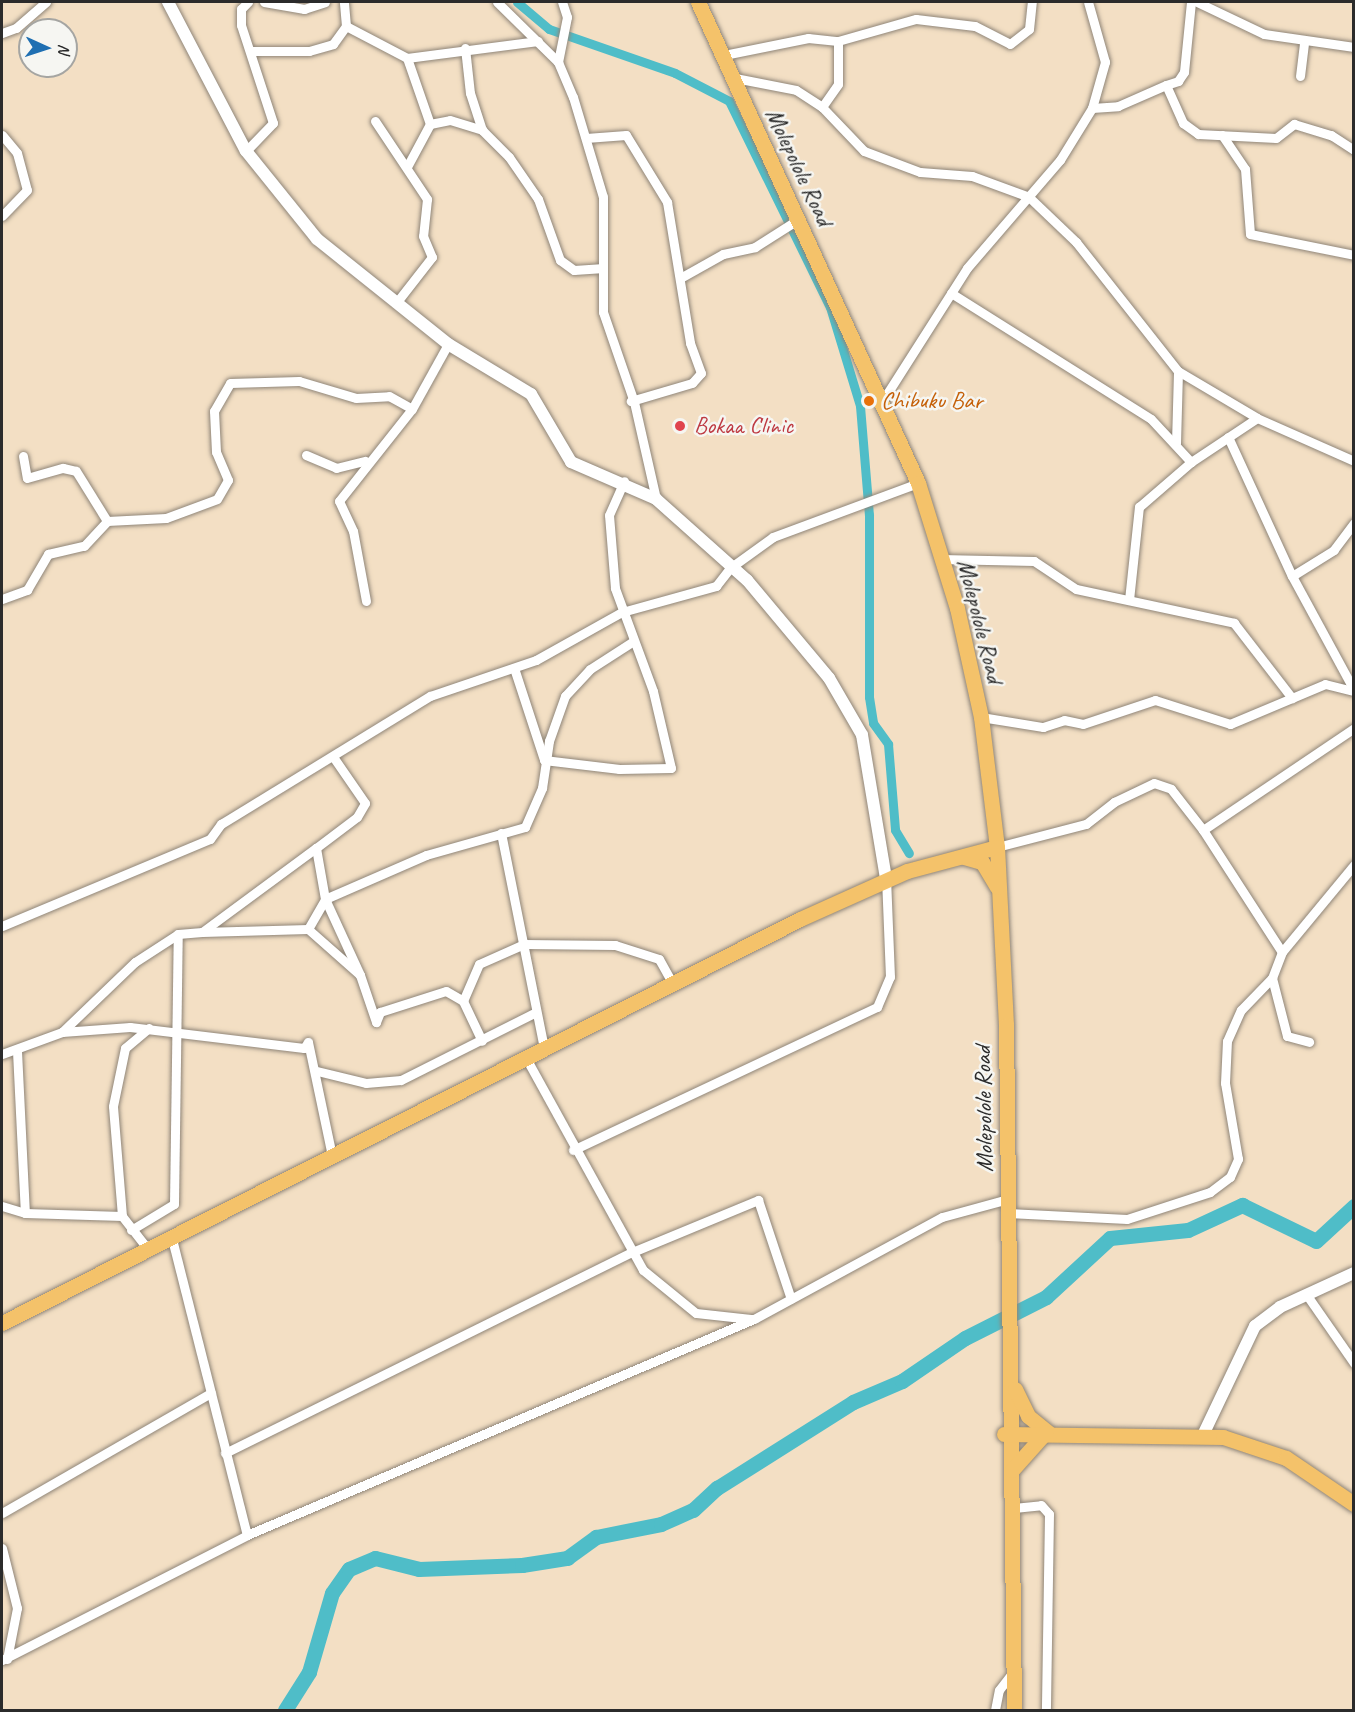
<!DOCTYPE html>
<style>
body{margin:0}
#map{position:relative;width:1355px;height:1712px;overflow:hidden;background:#f3dfc4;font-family:Caveat,sans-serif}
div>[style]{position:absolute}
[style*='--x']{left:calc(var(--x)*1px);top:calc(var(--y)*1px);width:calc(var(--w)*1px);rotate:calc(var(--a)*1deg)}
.canal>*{height:9px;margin:-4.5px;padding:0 4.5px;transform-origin:4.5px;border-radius:4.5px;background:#4fbdc8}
.river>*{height:15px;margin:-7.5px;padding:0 7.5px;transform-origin:7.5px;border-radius:7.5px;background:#4fbdc8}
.roads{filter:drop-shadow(0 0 2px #8f8578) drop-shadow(0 0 2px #8f8578)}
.minor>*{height:9px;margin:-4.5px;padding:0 4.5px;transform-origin:4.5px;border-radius:4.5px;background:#fff}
.tertiary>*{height:12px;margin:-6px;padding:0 6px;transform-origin:6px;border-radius:6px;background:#fff}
.primary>*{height:15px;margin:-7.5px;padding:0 7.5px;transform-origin:7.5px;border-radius:7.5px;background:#f4c26a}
.dots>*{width:16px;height:16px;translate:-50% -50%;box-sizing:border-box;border:3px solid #f6f6f2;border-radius:50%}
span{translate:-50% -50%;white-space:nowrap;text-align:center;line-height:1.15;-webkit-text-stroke:5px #f6f6f2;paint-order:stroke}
.street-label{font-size:24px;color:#2b2b2b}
.food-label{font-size:24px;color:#c56008}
.left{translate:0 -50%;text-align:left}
.health-label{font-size:24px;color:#be3a42}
.frame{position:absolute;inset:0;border:3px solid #2b2b2b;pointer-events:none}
.north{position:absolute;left:18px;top:18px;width:60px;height:60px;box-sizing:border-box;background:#f6f6f2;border:2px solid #a5a5a2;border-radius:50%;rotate:93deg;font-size:16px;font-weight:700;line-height:24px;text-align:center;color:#2b2b2b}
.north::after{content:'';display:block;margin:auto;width:21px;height:27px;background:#1f6fb2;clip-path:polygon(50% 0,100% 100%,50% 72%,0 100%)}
</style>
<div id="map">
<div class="canal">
<div style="--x:517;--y:2;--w:42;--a:40.2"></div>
<div style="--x:549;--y:29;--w:133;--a:19.2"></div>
<div style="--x:675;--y:73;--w:61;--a:27.4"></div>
<div style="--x:729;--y:101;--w:229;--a:63.9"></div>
<div style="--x:830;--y:307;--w:103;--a:73.1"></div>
<div style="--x:860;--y:406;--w:109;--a:85.3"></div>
<div style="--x:869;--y:515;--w:182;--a:90"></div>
<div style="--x:869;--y:697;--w:26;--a:81"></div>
<div style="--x:873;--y:723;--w:26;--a:54"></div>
<div style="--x:888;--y:744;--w:86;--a:85.3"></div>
<div style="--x:895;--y:830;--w:27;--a:59"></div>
</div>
<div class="river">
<div style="--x:285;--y:1710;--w:45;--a:-57.7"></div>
<div style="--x:309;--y:1672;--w:82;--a:-73.8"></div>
<div style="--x:332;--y:1593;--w:29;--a:-55"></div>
<div style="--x:349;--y:1569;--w:28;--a:-23"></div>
<div style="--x:375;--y:1558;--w:45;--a:14"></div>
<div style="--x:419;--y:1569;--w:103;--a:-2.2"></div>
<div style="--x:522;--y:1565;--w:46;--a:-8.8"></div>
<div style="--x:567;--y:1558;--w:36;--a:-36"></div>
<div style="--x:596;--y:1537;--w:66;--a:-11.3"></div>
<div style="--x:661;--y:1524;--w:35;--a:-24"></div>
<div style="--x:693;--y:1510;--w:33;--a:-43"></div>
<div style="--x:717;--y:1488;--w:161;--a:-32.3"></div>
<div style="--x:853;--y:1402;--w:53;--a:-23.2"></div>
<div style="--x:902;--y:1381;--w:76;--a:-34.3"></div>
<div style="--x:965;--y:1338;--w:91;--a:-26.8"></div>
<div style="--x:1046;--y:1297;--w:87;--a:-42.7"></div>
<div style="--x:1110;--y:1238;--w:78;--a:-5.9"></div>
<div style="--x:1188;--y:1230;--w:60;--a:-24.8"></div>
<div style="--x:1242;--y:1205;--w:82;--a:25.9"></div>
<div style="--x:1316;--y:1241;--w:52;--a:-42.6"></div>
</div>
<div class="roads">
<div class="minor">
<div style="--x:264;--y:2;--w:41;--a:9.9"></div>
<div style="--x:304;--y:9;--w:22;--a:-18"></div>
<div style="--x:497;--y:2;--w:86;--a:44.5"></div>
<div style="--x:558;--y:62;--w:38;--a:67"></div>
<div style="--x:573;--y:97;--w:104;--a:73.3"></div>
<div style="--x:603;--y:197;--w:115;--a:90"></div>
<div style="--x:603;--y:312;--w:95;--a:71"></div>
<div style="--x:634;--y:402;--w:99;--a:77.2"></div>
<div style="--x:1197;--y:2;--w:74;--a:25.5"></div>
<div style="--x:1264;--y:34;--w:91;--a:8.2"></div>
<div style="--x:346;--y:26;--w:69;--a:27.7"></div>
<div style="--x:407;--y:58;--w:132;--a:-7.4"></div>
<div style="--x:2;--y:33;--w:15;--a:-20"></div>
<div style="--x:16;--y:28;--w:40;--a:-41"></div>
<div style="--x:465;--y:48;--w:45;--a:83.7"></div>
<div style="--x:470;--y:93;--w:39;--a:72"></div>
<div style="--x:253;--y:51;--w:56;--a:0"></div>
<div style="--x:309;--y:51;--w:25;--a:-16"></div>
<div style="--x:333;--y:44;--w:22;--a:-54"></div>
<div style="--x:346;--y:26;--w:24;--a:-95"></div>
<div style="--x:724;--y:55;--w:86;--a:-11.4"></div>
<div style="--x:808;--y:38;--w:30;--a:6"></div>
<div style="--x:838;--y:41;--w:81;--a:-15.8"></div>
<div style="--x:916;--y:19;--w:59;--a:6.8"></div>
<div style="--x:975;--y:26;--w:39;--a:27"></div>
<div style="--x:1010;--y:44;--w:24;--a:-38"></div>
<div style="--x:1029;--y:29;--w:27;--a:-84"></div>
<div style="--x:407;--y:58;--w:70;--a:70.8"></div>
<div style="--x:430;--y:124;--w:47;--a:118.2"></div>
<div style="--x:558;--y:62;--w:46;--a:-78.7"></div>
<div style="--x:567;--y:17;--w:16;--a:-108"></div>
<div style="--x:1300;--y:76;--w:35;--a:-83"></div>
<div style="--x:735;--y:78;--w:62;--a:11.1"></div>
<div style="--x:796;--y:90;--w:31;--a:33"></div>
<div style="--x:822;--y:107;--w:28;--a:-55"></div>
<div style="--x:838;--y:84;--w:43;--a:-90"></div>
<div style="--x:1166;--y:85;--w:13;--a:-18"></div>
<div style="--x:1178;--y:81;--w:11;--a:-56"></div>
<div style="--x:1184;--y:72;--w:70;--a:-84.3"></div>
<div style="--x:822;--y:107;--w:61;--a:46.3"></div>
<div style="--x:864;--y:151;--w:60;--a:20.6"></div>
<div style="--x:920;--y:172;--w:52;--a:4.4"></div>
<div style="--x:972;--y:176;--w:61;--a:20.2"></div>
<div style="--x:1029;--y:197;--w:65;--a:43.8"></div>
<div style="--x:1076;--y:242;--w:164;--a:51.7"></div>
<div style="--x:1092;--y:108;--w:26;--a:-4"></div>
<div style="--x:1118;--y:106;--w:52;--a:-23.6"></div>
<div style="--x:1166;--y:85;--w:42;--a:65.9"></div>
<div style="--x:1183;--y:123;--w:19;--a:36"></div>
<div style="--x:1198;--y:134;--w:78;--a:2.9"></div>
<div style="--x:1276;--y:138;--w:23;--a:-38"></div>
<div style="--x:1294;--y:124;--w:39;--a:17"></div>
<div style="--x:1331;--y:135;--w:27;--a:33"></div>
<div style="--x:375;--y:121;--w:94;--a:56.3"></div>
<div style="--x:427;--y:199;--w:37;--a:96"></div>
<div style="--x:423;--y:236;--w:23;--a:67"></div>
<div style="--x:432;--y:257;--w:58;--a:128"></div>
<div style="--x:430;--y:124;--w:20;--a:-11"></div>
<div style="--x:450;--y:120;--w:34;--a:17"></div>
<div style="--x:482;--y:130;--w:38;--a:45"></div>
<div style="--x:509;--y:157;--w:51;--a:55.4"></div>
<div style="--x:538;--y:199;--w:65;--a:70.2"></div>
<div style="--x:560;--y:260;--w:17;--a:36"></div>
<div style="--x:574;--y:270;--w:26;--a:-4"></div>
<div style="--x:2;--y:135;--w:23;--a:50"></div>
<div style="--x:17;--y:153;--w:38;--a:75"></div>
<div style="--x:27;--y:190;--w:36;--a:134"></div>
<div style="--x:1222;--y:135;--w:41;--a:55.9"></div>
<div style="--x:1245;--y:169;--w:65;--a:85.6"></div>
<div style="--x:1250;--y:234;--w:106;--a:11.4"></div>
<div style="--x:586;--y:138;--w:40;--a:-4.3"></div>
<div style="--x:626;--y:135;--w:79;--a:58.5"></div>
<div style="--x:667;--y:202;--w:143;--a:80.7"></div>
<div style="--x:690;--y:343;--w:32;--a:70"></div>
<div style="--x:701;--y:373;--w:13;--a:132"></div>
<div style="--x:692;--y:383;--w:64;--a:163.6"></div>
<div style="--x:246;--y:151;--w:39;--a:-46"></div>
<div style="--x:273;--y:123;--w:103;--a:-108.1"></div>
<div style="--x:241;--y:25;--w:16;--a:-90"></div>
<div style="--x:241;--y:9;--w:10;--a:-45"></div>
<div style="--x:682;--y:277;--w:47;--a:-29.3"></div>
<div style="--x:723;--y:254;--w:33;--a:-12"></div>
<div style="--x:755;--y:247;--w:52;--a:-32.5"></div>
<div style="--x:951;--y:293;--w:236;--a:32.2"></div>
<div style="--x:1151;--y:419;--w:59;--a:47.1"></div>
<div style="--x:1191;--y:462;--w:79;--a:-33.7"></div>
<div style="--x:883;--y:400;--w:156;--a:-57.5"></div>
<div style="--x:967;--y:268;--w:143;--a:-49.3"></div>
<div style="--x:1060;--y:160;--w:61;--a:-58.4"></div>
<div style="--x:1092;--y:108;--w:48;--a:-74.2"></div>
<div style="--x:1105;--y:62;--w:62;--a:-105.8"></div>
<div style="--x:1228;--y:437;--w:153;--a:65.3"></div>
<div style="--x:1176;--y:443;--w:72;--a:-88.4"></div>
<div style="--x:1178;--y:371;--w:92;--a:30.7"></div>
<div style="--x:1257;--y:418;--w:106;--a:23.9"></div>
<div style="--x:306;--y:455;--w:33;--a:23"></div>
<div style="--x:336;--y:468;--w:30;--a:-14"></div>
<div style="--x:23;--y:456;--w:22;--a:80"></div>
<div style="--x:27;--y:478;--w:37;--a:-16"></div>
<div style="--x:63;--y:468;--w:13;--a:13"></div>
<div style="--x:76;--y:471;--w:59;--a:58.2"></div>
<div style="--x:1354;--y:523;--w:34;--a:127"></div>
<div style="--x:1334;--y:550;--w:49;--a:148.2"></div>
<div style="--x:1292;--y:576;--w:130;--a:61.5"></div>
<div style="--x:941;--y:559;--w:93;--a:1.2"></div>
<div style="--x:1034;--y:561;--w:50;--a:33.7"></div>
<div style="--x:1076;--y:589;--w:162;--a:12.1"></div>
<div style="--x:1234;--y:623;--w:95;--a:52.3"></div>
<div style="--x:2;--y:599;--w:27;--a:-20"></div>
<div style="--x:27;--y:590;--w:42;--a:-59.7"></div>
<div style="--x:48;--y:554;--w:37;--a:-13"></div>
<div style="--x:84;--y:546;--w:34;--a:-47"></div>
<div style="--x:107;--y:521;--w:59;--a:-2.9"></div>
<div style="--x:166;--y:518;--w:54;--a:-20.4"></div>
<div style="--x:217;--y:499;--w:22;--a:-60"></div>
<div style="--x:228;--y:480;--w:30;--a:-113"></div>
<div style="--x:216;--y:452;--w:41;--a:-92.8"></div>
<div style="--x:214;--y:411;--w:32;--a:-60"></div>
<div style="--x:230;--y:383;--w:69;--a:-1.7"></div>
<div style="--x:299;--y:381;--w:59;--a:16.6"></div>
<div style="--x:356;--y:398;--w:33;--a:-3"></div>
<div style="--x:389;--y:396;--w:26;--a:29"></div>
<div style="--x:1129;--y:600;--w:94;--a:-83.9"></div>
<div style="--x:1139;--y:507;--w:69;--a:-40.9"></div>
<div style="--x:366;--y:601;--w:71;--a:-100.5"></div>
<div style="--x:353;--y:531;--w:33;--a:-115"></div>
<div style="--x:339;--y:501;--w:117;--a:-51.6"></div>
<div style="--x:412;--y:409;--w:74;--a:-61"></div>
<div style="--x:514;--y:668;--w:97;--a:71.9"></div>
<div style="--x:544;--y:760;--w:76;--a:6.8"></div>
<div style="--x:619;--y:769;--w:52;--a:-1.1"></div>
<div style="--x:671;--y:768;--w:79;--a:-103.2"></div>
<div style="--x:653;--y:691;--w:110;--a:-110.3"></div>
<div style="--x:615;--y:588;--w:73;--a:-94.7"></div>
<div style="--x:609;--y:515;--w:37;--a:-66"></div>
<div style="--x:981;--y:717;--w:63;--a:9.2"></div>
<div style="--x:1043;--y:727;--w:22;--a:-18"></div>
<div style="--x:1064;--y:720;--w:19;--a:12"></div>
<div style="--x:1083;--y:724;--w:76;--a:-18.4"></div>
<div style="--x:1155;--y:700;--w:79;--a:17.7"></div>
<div style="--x:1230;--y:724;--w:103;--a:-22.8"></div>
<div style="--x:1325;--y:684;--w:30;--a:14"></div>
<div style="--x:1203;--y:830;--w:145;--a:57.1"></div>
<div style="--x:501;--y:833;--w:219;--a:78.7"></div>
<div style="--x:997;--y:847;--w:92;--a:-14.5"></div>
<div style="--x:1086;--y:824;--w:36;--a:-38"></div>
<div style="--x:1114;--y:802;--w:44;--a:-25.4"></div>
<div style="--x:1154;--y:783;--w:18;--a:19"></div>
<div style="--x:1171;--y:789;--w:52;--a:52"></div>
<div style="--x:1203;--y:830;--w:182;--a:-34"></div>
<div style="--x:2;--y:926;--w:225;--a:-22.7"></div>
<div style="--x:210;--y:839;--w:19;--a:-54"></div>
<div style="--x:221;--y:824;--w:245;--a:-31.5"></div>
<div style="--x:430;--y:696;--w:112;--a:-18.8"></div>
<div style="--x:536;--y:660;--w:98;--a:-29.2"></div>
<div style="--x:622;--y:612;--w:98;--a:-15.5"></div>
<div style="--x:716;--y:586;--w:23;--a:-52"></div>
<div style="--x:730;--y:568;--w:53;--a:-35.8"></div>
<div style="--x:773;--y:537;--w:155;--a:-20.4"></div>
<div style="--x:308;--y:929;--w:34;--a:-60"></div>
<div style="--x:325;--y:899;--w:52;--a:-100"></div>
<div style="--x:316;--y:848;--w:51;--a:-37.1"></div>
<div style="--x:357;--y:817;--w:16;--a:-60"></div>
<div style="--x:365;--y:803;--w:55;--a:-124.6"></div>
<div style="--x:202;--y:932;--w:142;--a:-36.4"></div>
<div style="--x:360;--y:975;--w:84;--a:-114.7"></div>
<div style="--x:325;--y:899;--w:110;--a:-23.5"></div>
<div style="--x:426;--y:855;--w:103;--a:-15.8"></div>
<div style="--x:525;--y:827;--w:43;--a:-66.4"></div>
<div style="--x:542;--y:788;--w:48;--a:-81.5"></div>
<div style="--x:549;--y:741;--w:48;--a:-70.4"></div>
<div style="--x:565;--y:696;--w:37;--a:-47"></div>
<div style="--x:590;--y:669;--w:50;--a:-32.7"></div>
<div style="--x:1272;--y:978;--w:60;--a:75.5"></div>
<div style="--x:1287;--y:1036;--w:23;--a:15"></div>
<div style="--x:463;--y:1001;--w:40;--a:-66.6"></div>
<div style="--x:479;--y:964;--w:49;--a:-24"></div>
<div style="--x:524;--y:944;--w:91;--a:0.6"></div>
<div style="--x:615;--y:945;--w:46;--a:17.7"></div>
<div style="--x:659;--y:959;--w:29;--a:61"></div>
<div style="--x:376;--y:1022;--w:11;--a:-68"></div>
<div style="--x:380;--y:1012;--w:69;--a:-17.7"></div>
<div style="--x:446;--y:991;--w:20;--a:30"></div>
<div style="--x:463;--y:1001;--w:44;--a:64.6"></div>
<div style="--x:62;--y:1032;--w:68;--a:-4.2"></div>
<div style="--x:130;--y:1027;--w:175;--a:6.9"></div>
<div style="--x:304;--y:1048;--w:7;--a:-56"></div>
<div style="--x:308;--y:1042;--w:116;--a:78.1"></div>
<div style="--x:17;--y:1051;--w:162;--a:87.2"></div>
<div style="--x:2;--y:1054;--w:64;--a:-20.1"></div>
<div style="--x:62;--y:1032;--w:101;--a:-43.8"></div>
<div style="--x:135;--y:962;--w:51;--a:-33.1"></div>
<div style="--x:178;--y:934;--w:24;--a:-5"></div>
<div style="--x:202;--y:932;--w:106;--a:-1.6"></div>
<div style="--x:308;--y:929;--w:69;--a:41.5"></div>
<div style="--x:360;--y:975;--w:50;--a:71.2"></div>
<div style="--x:526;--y:1058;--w:242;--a:61.1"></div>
<div style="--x:643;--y:1270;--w:68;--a:39.1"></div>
<div style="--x:696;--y:1313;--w:55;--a:6.2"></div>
<div style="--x:317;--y:1071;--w:50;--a:13.8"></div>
<div style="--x:366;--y:1083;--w:35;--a:-5"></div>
<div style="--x:401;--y:1080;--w:149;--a:-26.7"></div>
<div style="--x:573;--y:1150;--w:336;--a:-25.2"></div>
<div style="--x:877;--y:1007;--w:33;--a:-67"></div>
<div style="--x:890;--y:977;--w:98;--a:-92.3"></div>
<div style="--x:2;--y:1206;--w:24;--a:17"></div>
<div style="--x:25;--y:1213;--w:97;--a:1.8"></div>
<div style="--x:1008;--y:1213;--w:119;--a:2.9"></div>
<div style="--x:1127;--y:1219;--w:87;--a:-18"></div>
<div style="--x:1210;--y:1192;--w:25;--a:-37"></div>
<div style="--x:1230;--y:1177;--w:20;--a:-66"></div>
<div style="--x:1238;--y:1159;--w:77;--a:-99.7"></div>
<div style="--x:1225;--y:1083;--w:42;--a:-87.3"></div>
<div style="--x:1227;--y:1041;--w:34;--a:-66"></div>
<div style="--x:1241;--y:1010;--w:45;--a:-45.9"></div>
<div style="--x:1272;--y:978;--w:28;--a:-69"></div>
<div style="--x:1282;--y:952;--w:113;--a:-50.4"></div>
<div style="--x:131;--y:1230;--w:50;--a:-31.2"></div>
<div style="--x:174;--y:1204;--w:270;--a:-89.2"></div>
<div style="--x:171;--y:1235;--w:309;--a:75.8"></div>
<div style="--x:147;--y:1248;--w:41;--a:-128"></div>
<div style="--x:122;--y:1216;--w:110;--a:-94.7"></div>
<div style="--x:113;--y:1106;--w:59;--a:-78.3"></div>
<div style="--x:125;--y:1048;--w:31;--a:-40"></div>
<div style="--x:1306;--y:1294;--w:84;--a:55.2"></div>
<div style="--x:225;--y:1453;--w:452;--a:-26.3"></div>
<div style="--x:630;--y:1253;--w:139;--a:-22.5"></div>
<div style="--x:758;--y:1200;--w:104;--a:71.6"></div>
<div style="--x:1014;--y:1508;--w:27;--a:-6"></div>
<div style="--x:1041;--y:1505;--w:12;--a:48"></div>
<div style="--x:1049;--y:1514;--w:196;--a:90.9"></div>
<div style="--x:2;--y:1513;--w:241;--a:-29.9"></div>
<div style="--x:2;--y:1548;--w:62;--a:76"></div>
<div style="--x:17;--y:1608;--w:52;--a:101.1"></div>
<div style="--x:2;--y:1660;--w:275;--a:-27"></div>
<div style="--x:247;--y:1535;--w:551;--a:-23.08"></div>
<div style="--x:754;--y:1319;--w:214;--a:-28.5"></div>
<div style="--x:942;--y:1217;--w:68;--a:-15.3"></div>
<div style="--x:995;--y:1710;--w:20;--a:-79"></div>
<div style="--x:999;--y:1690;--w:23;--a:-52"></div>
</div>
<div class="tertiary">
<div style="--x:168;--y:2;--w:168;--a:62.4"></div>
<div style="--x:246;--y:151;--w:113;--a:51.1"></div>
<div style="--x:317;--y:239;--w:168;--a:38.7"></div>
<div style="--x:448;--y:344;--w:97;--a:31.1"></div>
<div style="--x:531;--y:394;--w:79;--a:59.5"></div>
<div style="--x:571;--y:462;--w:93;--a:23.5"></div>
<div style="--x:656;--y:499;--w:122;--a:41.7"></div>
<div style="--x:747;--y:580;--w:128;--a:50.1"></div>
<div style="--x:829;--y:678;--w:66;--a:59.9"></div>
<div style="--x:862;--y:735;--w:146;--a:80.5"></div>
<div style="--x:1203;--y:1435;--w:121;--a:-64.5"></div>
<div style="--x:1255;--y:1326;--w:31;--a:-37"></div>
<div style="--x:1280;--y:1307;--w:81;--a:-24.7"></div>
</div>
<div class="primary">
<div style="--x:698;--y:2;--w:529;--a:65.42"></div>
<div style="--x:918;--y:483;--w:131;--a:72.7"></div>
<div style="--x:957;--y:608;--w:112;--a:77.6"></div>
<div style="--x:981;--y:717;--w:131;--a:83"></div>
<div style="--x:997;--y:847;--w:178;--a:87.1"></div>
<div style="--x:1006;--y:1025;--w:685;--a:89.33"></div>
<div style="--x:964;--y:857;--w:19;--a:16"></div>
<div style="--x:982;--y:862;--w:29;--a:59"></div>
<div style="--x:2;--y:1323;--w:894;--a:-26.85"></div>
<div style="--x:800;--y:919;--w:117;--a:-24.2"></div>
<div style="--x:907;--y:871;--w:93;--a:-14.9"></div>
<div style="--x:1015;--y:1389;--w:30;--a:64"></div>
<div style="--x:1028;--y:1416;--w:27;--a:39"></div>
<div style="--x:1004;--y:1434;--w:219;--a:0.8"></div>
<div style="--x:1223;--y:1437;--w:66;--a:18.4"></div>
<div style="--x:1286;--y:1458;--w:82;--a:34.1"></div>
<div style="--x:1012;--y:1470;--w:50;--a:-48.3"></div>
</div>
</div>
<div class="dots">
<div style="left:869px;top:401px;background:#e8710a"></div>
<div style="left:680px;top:426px;background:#e0444e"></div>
</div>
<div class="street-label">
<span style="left:799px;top:167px;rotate:65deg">Molepolole Road</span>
<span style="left:980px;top:621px;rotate:76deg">Molepolole Road</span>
<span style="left:984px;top:1109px;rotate:-91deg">Molepolole Road</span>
</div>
<div class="food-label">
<span class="left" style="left:881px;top:401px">Chibuku Bar</span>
</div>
<div class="health-label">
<span class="left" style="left:694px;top:426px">Bokaa Clinic</span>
</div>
<div class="frame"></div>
<div class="north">N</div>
</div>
